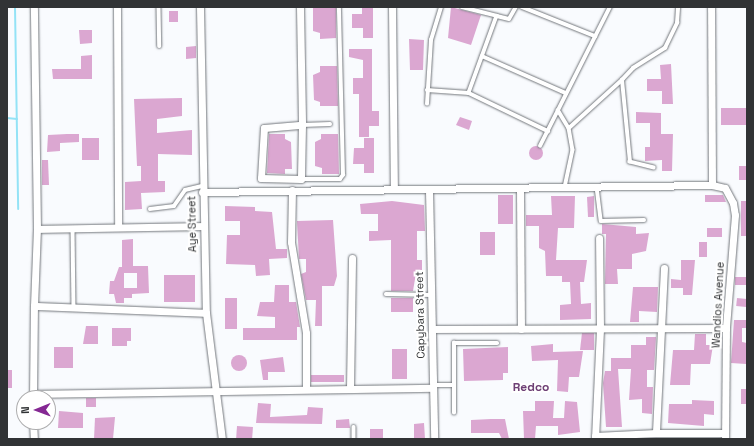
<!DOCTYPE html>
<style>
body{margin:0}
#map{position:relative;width:754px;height:446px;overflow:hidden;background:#f9fbfe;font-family:"Space Grotesk",sans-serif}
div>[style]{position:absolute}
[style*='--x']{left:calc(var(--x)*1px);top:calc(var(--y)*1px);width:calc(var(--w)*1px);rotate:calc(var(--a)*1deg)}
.stream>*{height:2px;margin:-1px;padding:0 1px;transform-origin:1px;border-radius:1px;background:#94e3f6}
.building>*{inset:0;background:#dba7d1;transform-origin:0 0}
.round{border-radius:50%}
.roads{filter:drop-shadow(0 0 1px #73777c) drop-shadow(0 0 1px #73777c)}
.service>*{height:3.5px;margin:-1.75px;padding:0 1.75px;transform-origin:1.75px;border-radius:1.75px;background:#fff}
.minor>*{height:7px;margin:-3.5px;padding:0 3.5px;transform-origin:3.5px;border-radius:3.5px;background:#fff}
span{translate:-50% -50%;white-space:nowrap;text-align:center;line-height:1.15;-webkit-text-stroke:4px #fff;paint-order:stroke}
.street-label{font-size:11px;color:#313335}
.neighbourhood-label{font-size:12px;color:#6e4075;font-weight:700}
.frame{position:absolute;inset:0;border:8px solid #313335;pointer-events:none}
.north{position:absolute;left:16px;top:390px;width:40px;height:40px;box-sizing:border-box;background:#fff;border:1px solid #adadae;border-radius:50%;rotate:269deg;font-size:11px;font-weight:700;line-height:16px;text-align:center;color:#313335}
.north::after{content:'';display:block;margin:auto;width:14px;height:18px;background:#852893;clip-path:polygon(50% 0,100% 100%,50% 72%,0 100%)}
</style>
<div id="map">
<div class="stream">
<div style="--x:15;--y:7;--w:202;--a:89.1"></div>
<div style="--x:7;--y:118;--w:10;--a:6"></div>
</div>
<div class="building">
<div style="clip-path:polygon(313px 7px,336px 7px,336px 38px,320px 39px,320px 33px,313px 31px)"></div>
<div style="clip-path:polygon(362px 7px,373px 7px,373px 38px,363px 38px,363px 28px,352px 28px,352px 14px,362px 14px)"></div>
<div style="clip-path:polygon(451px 7px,481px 15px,471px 45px,448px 38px)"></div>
<div style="left:169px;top:11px;width:9px;height:11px"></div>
<div style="clip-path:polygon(79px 30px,92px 30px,92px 43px,80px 44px)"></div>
<div style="clip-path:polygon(409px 39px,424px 40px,423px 70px,410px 70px)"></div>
<div style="clip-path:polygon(196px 46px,196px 58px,186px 59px,186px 47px)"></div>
<div style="clip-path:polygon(349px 49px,372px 49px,372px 111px,379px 111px,379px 126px,369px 126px,369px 137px,359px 137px,359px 94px,353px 94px,353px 78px,363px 78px,363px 60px,349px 57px)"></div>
<div style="clip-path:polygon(92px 55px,92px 79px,53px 79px,52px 69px,81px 69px,81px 56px)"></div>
<div style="clip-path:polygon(671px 64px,673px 104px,662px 104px,662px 91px,647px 91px,647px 79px,661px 79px,660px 65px)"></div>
<div style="clip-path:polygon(320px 66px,337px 66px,338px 106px,320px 106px,320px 102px,314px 100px,313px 75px,320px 72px)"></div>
<div style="clip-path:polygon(182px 98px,182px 116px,157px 119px,157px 133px,192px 130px,192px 155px,158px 154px,158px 181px,165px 181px,165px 192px,141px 193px,142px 209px,125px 210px,125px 182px,141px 181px,141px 166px,137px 166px,134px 99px)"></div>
<div style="left:747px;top:108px;width:17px;height:26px;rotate:90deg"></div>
<div style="clip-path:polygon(636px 112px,661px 113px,661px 134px,673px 134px,672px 171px,662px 171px,662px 160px,645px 161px,645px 147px,650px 147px,650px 123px,636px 123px)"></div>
<div style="clip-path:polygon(460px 117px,472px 121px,469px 130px,456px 125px)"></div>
<div style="clip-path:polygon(67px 134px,79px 134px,79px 142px,60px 143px,60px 151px,47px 152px,48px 135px)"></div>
<div style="clip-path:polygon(269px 134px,285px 134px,285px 139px,291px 142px,292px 169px,285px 169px,285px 174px,267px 173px)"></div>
<div style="clip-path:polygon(321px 134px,338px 134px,339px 174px,322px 174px,322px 168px,315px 166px,315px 142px,321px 139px)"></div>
<div style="left:82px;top:138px;width:17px;height:22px"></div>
<div style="clip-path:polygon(364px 138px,374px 138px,374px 173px,364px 173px,364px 164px,353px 164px,354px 148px,364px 148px)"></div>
<div class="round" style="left:529px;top:146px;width:14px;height:14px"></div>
<div style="clip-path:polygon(42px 160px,48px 160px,49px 185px,42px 185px)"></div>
<div style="left:739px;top:166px;width:8px;height:14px"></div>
<div style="left:498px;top:195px;width:15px;height:29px"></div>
<div style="clip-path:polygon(705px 195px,723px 195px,726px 202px,705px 202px)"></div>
<div style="clip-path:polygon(551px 196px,575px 196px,574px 228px,558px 228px,556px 260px,587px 260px,584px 282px,580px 282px,581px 304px,591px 303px,591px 319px,560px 320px,560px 305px,571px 304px,570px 282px,562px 282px,562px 276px,546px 276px,545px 251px,539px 248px,539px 226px,526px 226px,526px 215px,552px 215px)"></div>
<div style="clip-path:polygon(594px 196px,594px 217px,588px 217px,587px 197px)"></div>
<div style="clip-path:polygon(392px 201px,424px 205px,425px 231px,417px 231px,417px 260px,422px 260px,422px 273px,416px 273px,413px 291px,391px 291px,391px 240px,369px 241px,369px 231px,378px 231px,378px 214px,361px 214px,360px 204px)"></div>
<div style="left:741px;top:201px;width:6px;height:35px"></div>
<div style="clip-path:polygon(225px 206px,255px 207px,255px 211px,272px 212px,276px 249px,287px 249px,287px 258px,269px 259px,270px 275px,256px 276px,255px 265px,226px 264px,227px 235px,240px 235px,240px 221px,225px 221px)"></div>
<div style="clip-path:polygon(333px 220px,337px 276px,334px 286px,322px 286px,322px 326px,315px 326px,316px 300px,306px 300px,301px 274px,306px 272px,306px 259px,299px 259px,297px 221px)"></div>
<div style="clip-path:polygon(602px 224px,636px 227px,636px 234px,649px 233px,646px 251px,632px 254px,632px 269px,617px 269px,618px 284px,605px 284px,606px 234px,602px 234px)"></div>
<div style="left:707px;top:228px;width:15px;height:9px"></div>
<div style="left:480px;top:232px;width:15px;height:23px"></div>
<div style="clip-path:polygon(evenodd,133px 239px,133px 266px,148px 266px,149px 293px,132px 294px,132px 298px,124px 298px,124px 303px,116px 303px,114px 294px,109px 294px,110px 281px,114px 281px,119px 267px,122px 267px,122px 240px,133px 239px,124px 273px,137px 273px,137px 288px,124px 288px,124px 273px)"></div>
<div style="left:699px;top:242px;width:8px;height:15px"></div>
<div style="clip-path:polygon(681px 260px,695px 260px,692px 295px,683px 295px,683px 288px,671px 288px,671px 279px,681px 280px)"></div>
<div style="left:195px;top:275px;width:27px;height:31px;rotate:90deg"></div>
<div style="left:735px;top:277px;width:12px;height:8px"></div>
<div style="clip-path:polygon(275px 285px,289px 285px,289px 302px,296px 302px,300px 327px,297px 327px,297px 340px,243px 340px,243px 328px,275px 328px,275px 317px,257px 316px,260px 302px,274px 302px)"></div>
<div style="clip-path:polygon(633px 287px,658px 287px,657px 312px,639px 311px,639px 322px,630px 322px)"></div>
<div style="left:225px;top:298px;width:12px;height:31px"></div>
<div style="left:391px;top:298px;width:22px;height:14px"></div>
<div style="left:737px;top:298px;width:10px;height:8px;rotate:6deg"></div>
<div style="clip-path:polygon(734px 320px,747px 320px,747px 328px,742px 328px,742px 342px,747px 343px,746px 364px,731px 363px)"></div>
<div style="clip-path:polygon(86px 326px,98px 326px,98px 344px,83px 344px)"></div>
<div style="clip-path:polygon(112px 328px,131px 328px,131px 341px,127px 341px,127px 346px,112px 346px)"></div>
<div style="clip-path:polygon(582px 333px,594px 333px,594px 350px,580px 350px)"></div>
<div style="clip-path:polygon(695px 334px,706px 334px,706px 345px,713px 345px,710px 364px,691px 364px,690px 385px,670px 385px,673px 350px,694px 350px)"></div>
<div style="clip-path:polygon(646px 337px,656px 337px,654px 370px,647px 370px,647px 387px,653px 387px,652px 414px,642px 413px,642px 399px,629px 400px,631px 369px,618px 369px,622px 427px,606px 427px,603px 383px,605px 371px,611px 371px,611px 358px,631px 358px,631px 345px,646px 345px)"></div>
<div style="clip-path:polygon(553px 344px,553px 352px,583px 351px,579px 377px,569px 377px,568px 392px,557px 391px,558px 360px,532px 361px,531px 346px)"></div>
<div style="left:54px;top:347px;width:19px;height:21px"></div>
<div style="clip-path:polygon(508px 347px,508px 373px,503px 373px,503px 380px,464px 381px,463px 349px)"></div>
<div style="left:392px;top:349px;width:15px;height:30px"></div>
<div class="round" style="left:231px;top:355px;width:16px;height:16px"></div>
<div style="clip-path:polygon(283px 357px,285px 372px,268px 372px,268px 380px,263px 380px,260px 360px)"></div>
<div style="left:7px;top:370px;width:5px;height:18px"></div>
<div style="left:311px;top:375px;width:33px;height:7px"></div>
<div style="left:741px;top:389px;width:6px;height:15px"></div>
<div style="left:86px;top:398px;width:10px;height:9px"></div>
<div style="clip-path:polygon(692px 400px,714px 401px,714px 415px,704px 414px,704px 426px,668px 423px,669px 404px,692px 404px)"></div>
<div style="clip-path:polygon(535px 401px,554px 401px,553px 418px,564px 418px,565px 401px,577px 402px,580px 432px,558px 435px,558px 426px,536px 426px,535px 439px,524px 439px,523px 411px,535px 411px)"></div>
<div style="clip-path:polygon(258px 403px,271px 404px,270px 417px,307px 415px,308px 407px,323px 408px,322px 424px,256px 423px)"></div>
<div style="clip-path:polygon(59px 411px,83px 413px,83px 428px,58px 428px)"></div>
<div style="clip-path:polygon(115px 417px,113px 439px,94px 439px,95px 418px)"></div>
<div style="clip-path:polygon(349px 419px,350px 428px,336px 428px,336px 420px)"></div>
<div style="clip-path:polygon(491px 419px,505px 419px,509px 439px,502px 439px,499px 433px,471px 433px,471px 420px)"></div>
<div style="clip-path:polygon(424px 423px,425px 439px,414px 439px,414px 424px)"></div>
<div style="left:237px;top:426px;width:16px;height:13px;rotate:4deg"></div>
<div style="left:370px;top:429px;width:13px;height:10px"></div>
</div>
<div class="roads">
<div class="service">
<div style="--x:159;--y:7;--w:39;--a:89"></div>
<div style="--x:462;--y:7;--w:36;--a:14"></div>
<div style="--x:497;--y:16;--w:82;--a:110"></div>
<div style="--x:469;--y:93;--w:88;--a:25.7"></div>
<div style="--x:522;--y:7;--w:79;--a:21.7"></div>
<div style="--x:497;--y:16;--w:12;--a:14"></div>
<div style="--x:509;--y:19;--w:14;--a:-60"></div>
<div style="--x:482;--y:56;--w:92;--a:23.8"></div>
<div style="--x:427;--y:90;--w:42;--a:4.1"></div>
<div style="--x:427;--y:104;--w:64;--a:-86.4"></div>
<div style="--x:431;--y:40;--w:34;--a:-73"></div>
<div style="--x:558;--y:110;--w:21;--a:59"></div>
<div style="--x:569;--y:128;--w:22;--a:80"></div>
<div style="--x:573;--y:150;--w:38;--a:102"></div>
<div style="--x:302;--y:125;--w:28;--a:-2"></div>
<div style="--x:569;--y:128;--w:72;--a:-42.2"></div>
<div style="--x:540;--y:146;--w:156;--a:-63.3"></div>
<div style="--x:654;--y:168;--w:25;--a:-166"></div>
<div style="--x:630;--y:162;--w:82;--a:-95.6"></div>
<div style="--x:622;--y:80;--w:16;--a:-47"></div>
<div style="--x:633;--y:68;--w:38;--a:-32"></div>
<div style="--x:665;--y:48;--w:28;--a:-64"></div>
<div style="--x:677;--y:23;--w:16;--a:-86"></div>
<div style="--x:301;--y:179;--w:39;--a:0"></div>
<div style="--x:340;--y:179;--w:5;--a:-53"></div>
<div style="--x:343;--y:175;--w:168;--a:-91.4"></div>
<div style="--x:597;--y:187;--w:34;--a:83"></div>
<div style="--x:601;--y:221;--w:43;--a:-1.3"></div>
<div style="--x:150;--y:209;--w:24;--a:-7"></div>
<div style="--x:174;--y:206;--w:19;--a:-55"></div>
<div style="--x:185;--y:190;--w:17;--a:-13"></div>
<div style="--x:73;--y:229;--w:79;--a:89.3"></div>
<div style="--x:386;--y:294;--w:45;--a:1.3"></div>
<div style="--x:433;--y:385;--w:20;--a:0"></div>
<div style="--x:454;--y:413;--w:70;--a:-90"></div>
<div style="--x:454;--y:343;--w:43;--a:0"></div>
<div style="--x:354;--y:427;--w:12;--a:90"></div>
</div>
<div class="minor">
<div style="--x:117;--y:7;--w:220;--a:89.7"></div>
<div style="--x:200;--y:7;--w:306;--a:88.9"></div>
<div style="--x:206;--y:313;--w:127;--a:82.8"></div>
<div style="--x:300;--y:7;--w:118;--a:89"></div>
<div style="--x:302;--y:125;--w:54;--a:91.1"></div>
<div style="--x:301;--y:179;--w:40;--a:-178.6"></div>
<div style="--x:261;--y:178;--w:50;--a:-86.6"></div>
<div style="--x:264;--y:128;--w:38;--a:-5"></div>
<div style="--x:392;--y:7;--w:181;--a:89.4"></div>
<div style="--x:712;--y:185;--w:13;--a:13"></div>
<div style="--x:725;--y:188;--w:17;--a:62"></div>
<div style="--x:733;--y:203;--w:12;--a:81"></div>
<div style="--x:735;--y:215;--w:113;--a:94.6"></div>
<div style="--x:726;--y:328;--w:111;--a:90.5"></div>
<div style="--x:520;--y:188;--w:141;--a:89.6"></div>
<div style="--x:292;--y:190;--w:52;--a:91.1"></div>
<div style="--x:291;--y:242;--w:92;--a:80.6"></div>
<div style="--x:306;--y:333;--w:56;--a:90"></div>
<div style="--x:429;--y:190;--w:249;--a:88.8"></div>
<div style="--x:202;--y:192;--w:510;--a:-0.79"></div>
<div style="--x:712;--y:185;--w:178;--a:-90.3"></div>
<div style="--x:37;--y:229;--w:165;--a:-1"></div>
<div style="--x:664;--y:268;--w:165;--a:92.8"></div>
<div style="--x:656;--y:433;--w:69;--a:0"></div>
<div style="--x:34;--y:306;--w:77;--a:-87.8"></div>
<div style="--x:37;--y:229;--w:222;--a:-90.8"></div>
<div style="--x:432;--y:329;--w:294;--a:-0.2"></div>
<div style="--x:350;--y:388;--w:130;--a:-89.1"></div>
<div style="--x:33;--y:394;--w:399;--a:-0.9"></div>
<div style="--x:33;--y:398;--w:92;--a:-89.4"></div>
<div style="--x:34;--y:306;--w:172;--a:2.3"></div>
<div style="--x:33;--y:422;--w:17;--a:87"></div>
<div style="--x:595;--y:436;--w:61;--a:-2.8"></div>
<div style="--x:595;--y:439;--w:111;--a:-87.4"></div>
<div style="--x:600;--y:328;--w:90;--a:-90.6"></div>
</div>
</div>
<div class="street-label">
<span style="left:192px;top:224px;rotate:-91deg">Aye Street</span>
<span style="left:718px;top:305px;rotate:-87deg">Wandios Avenue</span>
<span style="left:420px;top:315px;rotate:-91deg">Capybara Street</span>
</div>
<div class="neighbourhood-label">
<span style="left:531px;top:388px">Redco</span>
</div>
<div class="frame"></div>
<div class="north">N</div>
</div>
